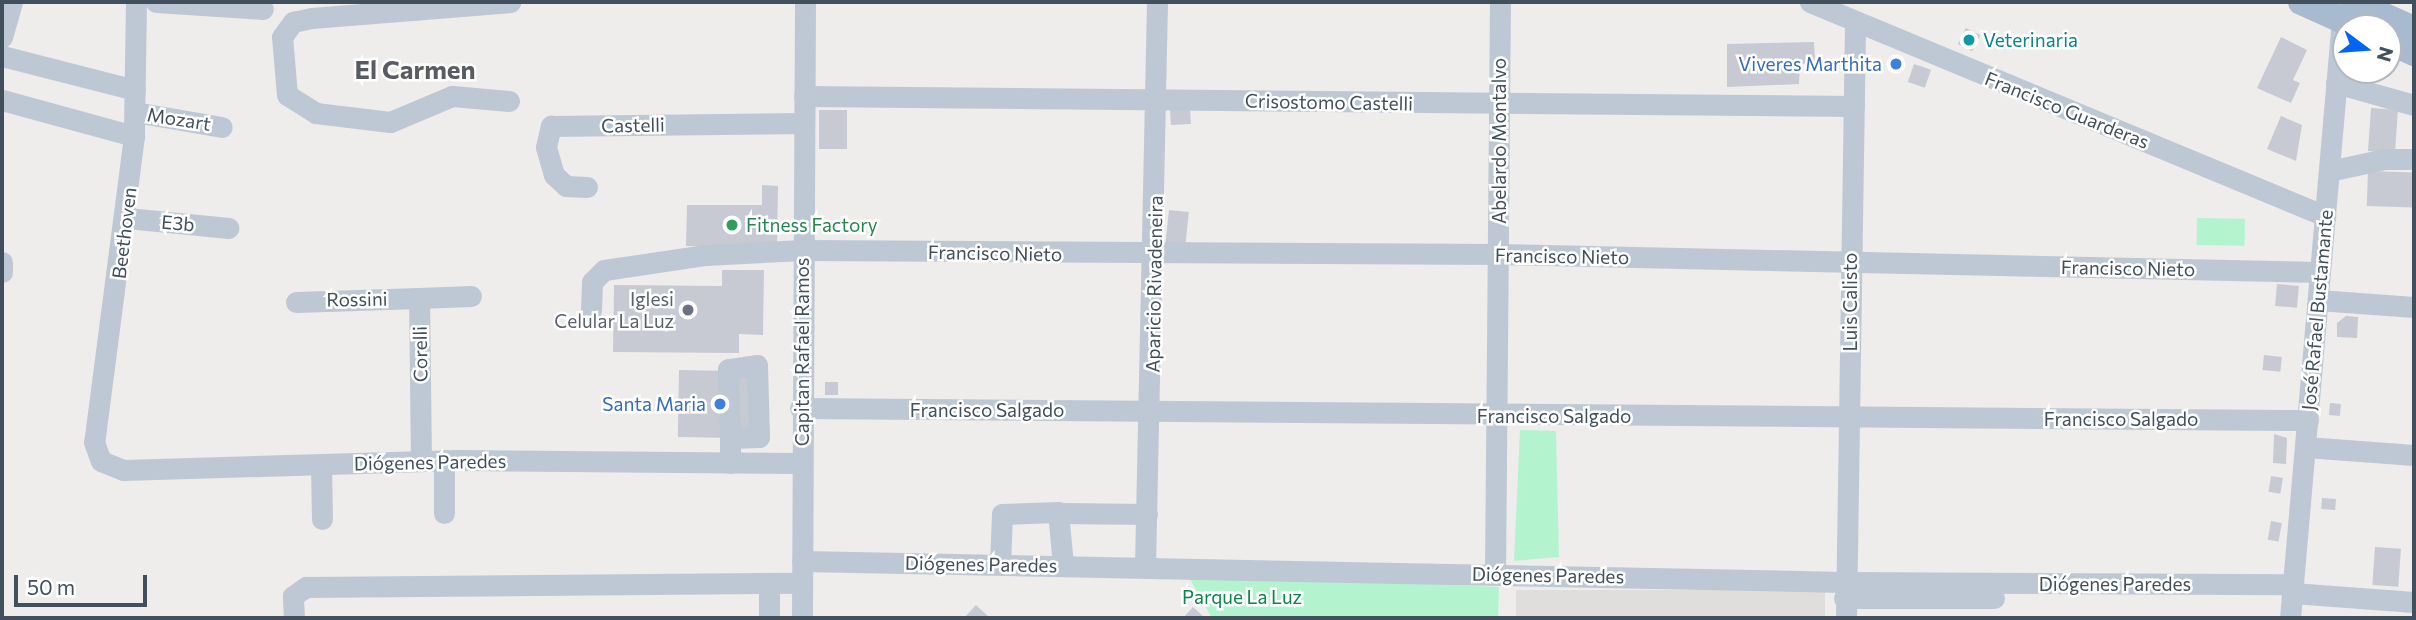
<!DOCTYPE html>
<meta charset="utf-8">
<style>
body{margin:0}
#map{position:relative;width:2416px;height:620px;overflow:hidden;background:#efecec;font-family:Commissioner,sans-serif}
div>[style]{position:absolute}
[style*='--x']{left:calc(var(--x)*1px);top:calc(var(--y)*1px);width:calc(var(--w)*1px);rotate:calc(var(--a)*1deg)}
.education>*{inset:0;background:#e0dddd;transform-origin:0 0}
.green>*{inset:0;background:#b3f4cf;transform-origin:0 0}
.building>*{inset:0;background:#c7cad3;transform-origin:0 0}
.minor>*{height:21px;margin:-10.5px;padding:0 10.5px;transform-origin:10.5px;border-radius:10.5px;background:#bdc8d4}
.major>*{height:26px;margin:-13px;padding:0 13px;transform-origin:13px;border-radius:13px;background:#a8bacf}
.dots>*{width:19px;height:19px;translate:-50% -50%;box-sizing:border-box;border:4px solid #fff;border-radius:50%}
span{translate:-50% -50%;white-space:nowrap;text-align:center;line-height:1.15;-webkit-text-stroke:5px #fff;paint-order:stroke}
.culture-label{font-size:19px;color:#0d838f}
.left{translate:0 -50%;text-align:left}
.shop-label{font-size:19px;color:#366cbe}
.right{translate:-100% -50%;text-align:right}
.street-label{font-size:19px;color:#424f5c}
.leisure-label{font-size:19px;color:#27864d}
.worship-label{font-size:19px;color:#5b616d}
.park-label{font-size:19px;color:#0b854c}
.district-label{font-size:26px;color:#585c62;font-weight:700}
.frame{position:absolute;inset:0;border:4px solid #424f5c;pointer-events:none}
.north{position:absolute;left:2332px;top:14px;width:70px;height:70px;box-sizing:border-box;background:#fff;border:2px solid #b3b9be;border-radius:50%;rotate:106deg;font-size:19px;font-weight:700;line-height:28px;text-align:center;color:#424f5c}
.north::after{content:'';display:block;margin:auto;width:24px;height:32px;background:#0363f2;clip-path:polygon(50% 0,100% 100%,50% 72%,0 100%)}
.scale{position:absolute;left:14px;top:575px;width:133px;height:32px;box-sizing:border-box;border:4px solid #424f5c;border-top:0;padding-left:9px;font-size:21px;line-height:24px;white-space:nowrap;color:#424f5c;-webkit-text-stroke:5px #fff;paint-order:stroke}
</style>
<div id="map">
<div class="education">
<div style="left:1516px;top:590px;width:309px;height:28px"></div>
</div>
<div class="green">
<div style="left:2197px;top:218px;width:48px;height:27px;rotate:1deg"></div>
<div style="clip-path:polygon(1520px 430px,1556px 431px,1559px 557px,1514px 561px)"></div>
<div style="clip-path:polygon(1187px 574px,1499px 587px,1498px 618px,1212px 618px)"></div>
</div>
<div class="building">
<div style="left:1966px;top:28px;width:16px;height:18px;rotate:27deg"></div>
<div style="clip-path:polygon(2281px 37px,2307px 50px,2293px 80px,2300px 83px,2291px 103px,2257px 88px)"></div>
<div style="clip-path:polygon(1814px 42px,1815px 63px,1800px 64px,1799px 84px,1727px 87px,1727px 44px)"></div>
<div style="clip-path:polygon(1893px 56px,1905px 60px,1899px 72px,1888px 68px)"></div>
<div style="left:1914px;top:64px;width:18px;height:19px;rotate:19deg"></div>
<div style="left:1190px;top:107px;width:17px;height:20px;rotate:87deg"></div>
<div style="left:2371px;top:108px;width:27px;height:43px;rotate:4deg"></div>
<div style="left:819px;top:110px;width:28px;height:39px"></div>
<div style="clip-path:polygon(2281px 116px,2302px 125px,2296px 161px,2267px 149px)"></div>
<div style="left:2368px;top:171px;width:46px;height:35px;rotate:2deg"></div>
<div style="clip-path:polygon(762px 185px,778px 186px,777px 246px,686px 246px,687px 205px,762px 205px)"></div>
<div style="left:1169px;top:210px;width:20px;height:35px;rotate:6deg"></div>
<div style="clip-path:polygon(722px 270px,764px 270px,763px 335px,739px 334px,739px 353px,613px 352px,614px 285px,722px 286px)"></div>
<div style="left:2277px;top:284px;width:22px;height:22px;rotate:5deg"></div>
<div style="clip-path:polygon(2346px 316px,2358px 317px,2357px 338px,2337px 337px,2337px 323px)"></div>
<div style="left:2264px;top:355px;width:18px;height:15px;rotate:6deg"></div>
<div style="left:679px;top:370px;width:83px;height:67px;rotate:1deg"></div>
<div style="left:825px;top:382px;width:13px;height:13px"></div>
<div style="left:2330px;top:403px;width:11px;height:12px;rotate:5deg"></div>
<div style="clip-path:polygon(2274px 434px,2287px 438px,2286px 464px,2273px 463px)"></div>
<div style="left:2271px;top:476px;width:12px;height:16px;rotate:9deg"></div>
<div style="left:2322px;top:498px;width:14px;height:11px;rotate:4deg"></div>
<div style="left:2271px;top:521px;width:11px;height:19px;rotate:10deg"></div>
<div style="left:2375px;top:547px;width:26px;height:38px;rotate:4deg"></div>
<div style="clip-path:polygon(976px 605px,990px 618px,964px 618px)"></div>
<div style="clip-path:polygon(1193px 607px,1205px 618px,1183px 618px)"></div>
</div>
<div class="minor">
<div style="--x:136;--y:2;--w:134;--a:90.9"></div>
<div style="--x:134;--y:136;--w:309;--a:97.4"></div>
<div style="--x:94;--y:442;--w:20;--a:70"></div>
<div style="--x:101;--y:461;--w:24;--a:22"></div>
<div style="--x:123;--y:470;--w:336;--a:-1.7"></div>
<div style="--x:459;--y:460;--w:343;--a:0.5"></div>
<div style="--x:156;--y:2;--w:107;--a:3.7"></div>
<div style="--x:1810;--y:2;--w:558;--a:22.56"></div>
<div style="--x:2;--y:37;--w:36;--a:-74"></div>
<div style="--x:2;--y:56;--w:137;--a:14.3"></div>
<div style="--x:2336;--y:83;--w:81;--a:15.8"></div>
<div style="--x:804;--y:96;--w:1050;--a:0.55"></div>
<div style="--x:2;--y:100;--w:137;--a:15.3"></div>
<div style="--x:509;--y:101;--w:57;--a:-175"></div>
<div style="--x:452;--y:96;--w:67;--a:157.2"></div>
<div style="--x:390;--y:122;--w:75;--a:-173.1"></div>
<div style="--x:316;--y:113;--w:34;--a:-148"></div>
<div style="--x:287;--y:95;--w:58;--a:-94.9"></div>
<div style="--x:282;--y:37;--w:19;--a:-54"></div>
<div style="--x:293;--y:22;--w:19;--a:-12"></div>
<div style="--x:312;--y:18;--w:199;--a:-4.6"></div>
<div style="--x:135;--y:112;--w:88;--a:9.8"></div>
<div style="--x:2329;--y:171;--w:57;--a:-12.1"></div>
<div style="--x:2385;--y:159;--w:29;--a:0"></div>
<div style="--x:587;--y:187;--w:21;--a:-177"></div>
<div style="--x:566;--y:186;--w:16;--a:-137"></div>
<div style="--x:554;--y:175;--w:29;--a:-106"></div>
<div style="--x:546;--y:147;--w:22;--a:-77"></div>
<div style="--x:551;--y:126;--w:253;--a:-0.7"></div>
<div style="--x:127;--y:218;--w:102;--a:5.6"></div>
<div style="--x:2;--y:262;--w:10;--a:90"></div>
<div style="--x:2318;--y:300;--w:96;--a:4.2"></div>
<div style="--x:296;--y:302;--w:123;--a:-1.9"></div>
<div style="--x:591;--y:311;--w:29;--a:-88"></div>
<div style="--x:592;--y:282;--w:17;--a:-45"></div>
<div style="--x:604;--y:270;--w:103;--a:-8.4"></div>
<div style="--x:706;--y:255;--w:97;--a:-3"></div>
<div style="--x:803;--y:250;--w:696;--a:0.33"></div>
<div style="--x:1499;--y:254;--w:821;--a:1.26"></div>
<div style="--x:800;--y:408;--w:1508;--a:0.46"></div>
<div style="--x:730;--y:438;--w:29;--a:-2"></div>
<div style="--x:759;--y:437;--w:72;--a:-91.6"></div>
<div style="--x:757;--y:365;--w:29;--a:172"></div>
<div style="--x:728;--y:369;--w:69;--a:88.3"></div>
<div style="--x:730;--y:438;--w:25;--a:90"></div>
<div style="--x:2306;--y:447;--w:108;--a:4.2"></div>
<div style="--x:444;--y:460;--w:53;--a:90"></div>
<div style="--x:421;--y:461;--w:163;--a:-90.7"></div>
<div style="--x:419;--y:298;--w:52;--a:-2.2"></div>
<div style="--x:321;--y:464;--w:55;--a:89"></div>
<div style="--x:1061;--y:513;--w:86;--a:0.7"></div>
<div style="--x:802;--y:561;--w:1042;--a:1.15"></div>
<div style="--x:1844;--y:582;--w:449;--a:0.3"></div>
<div style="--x:1000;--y:564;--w:50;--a:-87.7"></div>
<div style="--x:1002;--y:514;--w:56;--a:-2"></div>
<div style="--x:1058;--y:512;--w:53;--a:84.6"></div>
<div style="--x:1145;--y:566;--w:564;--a:-88.78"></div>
<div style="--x:1495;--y:574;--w:572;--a:-89.5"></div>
<div style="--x:769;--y:583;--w:35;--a:90"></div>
<div style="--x:2293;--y:593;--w:121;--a:4.3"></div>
<div style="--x:1844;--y:598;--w:150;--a:0"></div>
<div style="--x:294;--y:618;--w:22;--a:-93"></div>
<div style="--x:293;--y:596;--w:16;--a:-35"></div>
<div style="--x:306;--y:587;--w:496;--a:-0.5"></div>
<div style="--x:802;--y:618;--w:616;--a:-89.72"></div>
<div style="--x:1846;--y:618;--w:596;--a:-89.13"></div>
<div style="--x:2290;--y:618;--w:613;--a:-85.04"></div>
</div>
<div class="major">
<div style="--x:2301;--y:2;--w:64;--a:24.1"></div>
<div style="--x:2353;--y:2;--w:67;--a:23.9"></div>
<div style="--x:2388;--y:41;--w:29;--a:25"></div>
</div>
<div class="dots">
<div style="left:1969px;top:40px;background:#0f9aa8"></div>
<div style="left:1896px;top:64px;background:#3f7fe0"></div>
<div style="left:732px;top:225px;background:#2e9e5b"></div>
<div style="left:688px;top:310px;background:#6b7280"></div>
<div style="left:720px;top:404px;background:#3f7fe0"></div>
</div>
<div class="culture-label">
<span class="left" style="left:1983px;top:40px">Veterinaria</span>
</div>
<div class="shop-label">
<span class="right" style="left:1882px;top:64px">Viveres Marthita</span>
<span class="right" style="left:706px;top:404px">Santa Maria</span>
</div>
<div class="street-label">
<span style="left:1329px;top:102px;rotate:1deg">Crisostomo Castelli</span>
<span style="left:2067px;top:110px;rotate:22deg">Francisco Guarderas</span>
<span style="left:179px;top:119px;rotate:9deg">Mozart</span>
<span style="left:633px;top:125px;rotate:-1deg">Castelli</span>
<span style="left:1499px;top:141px;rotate:-90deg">Abelardo Montalvo</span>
<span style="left:178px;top:223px;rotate:5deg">E3b</span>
<span style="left:124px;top:233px;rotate:-83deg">Beethoven</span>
<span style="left:995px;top:253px;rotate:1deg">Francisco Nieto</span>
<span style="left:1562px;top:256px;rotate:1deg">Francisco Nieto</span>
<span style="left:2128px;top:268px;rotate:1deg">Francisco Nieto</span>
<span style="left:1154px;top:284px;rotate:-89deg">Aparicio Rivadeneira</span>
<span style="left:357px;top:299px;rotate:-1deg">Rossini</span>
<span style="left:1850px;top:302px;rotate:-90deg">Luis Calisto</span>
<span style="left:2317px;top:310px;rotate:-85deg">José Rafael Bustamante</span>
<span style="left:802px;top:352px;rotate:-90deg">Capitan Rafael Ramos</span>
<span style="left:420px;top:354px;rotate:-91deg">Corelli</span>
<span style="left:987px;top:410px">Francisco Salgado</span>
<span style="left:1554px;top:416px">Francisco Salgado</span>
<span style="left:2121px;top:419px">Francisco Salgado</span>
<span style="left:430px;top:462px;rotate:-1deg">Diógenes Paredes</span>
<span style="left:981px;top:564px;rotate:1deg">Diógenes Paredes</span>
<span style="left:1548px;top:575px;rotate:1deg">Diógenes Paredes</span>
<span style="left:2115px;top:584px">Diógenes Paredes</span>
</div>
<div class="leisure-label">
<span class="left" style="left:746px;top:225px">Fitness Factory</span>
</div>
<div class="worship-label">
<span class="right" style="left:674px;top:310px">Iglesi<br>Celular La Luz</span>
</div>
<div class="park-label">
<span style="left:1242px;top:597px">Parque La Luz</span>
</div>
<div class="district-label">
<span style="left:415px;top:69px">El Carmen</span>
</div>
<div class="frame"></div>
<div class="north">N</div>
<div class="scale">50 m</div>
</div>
